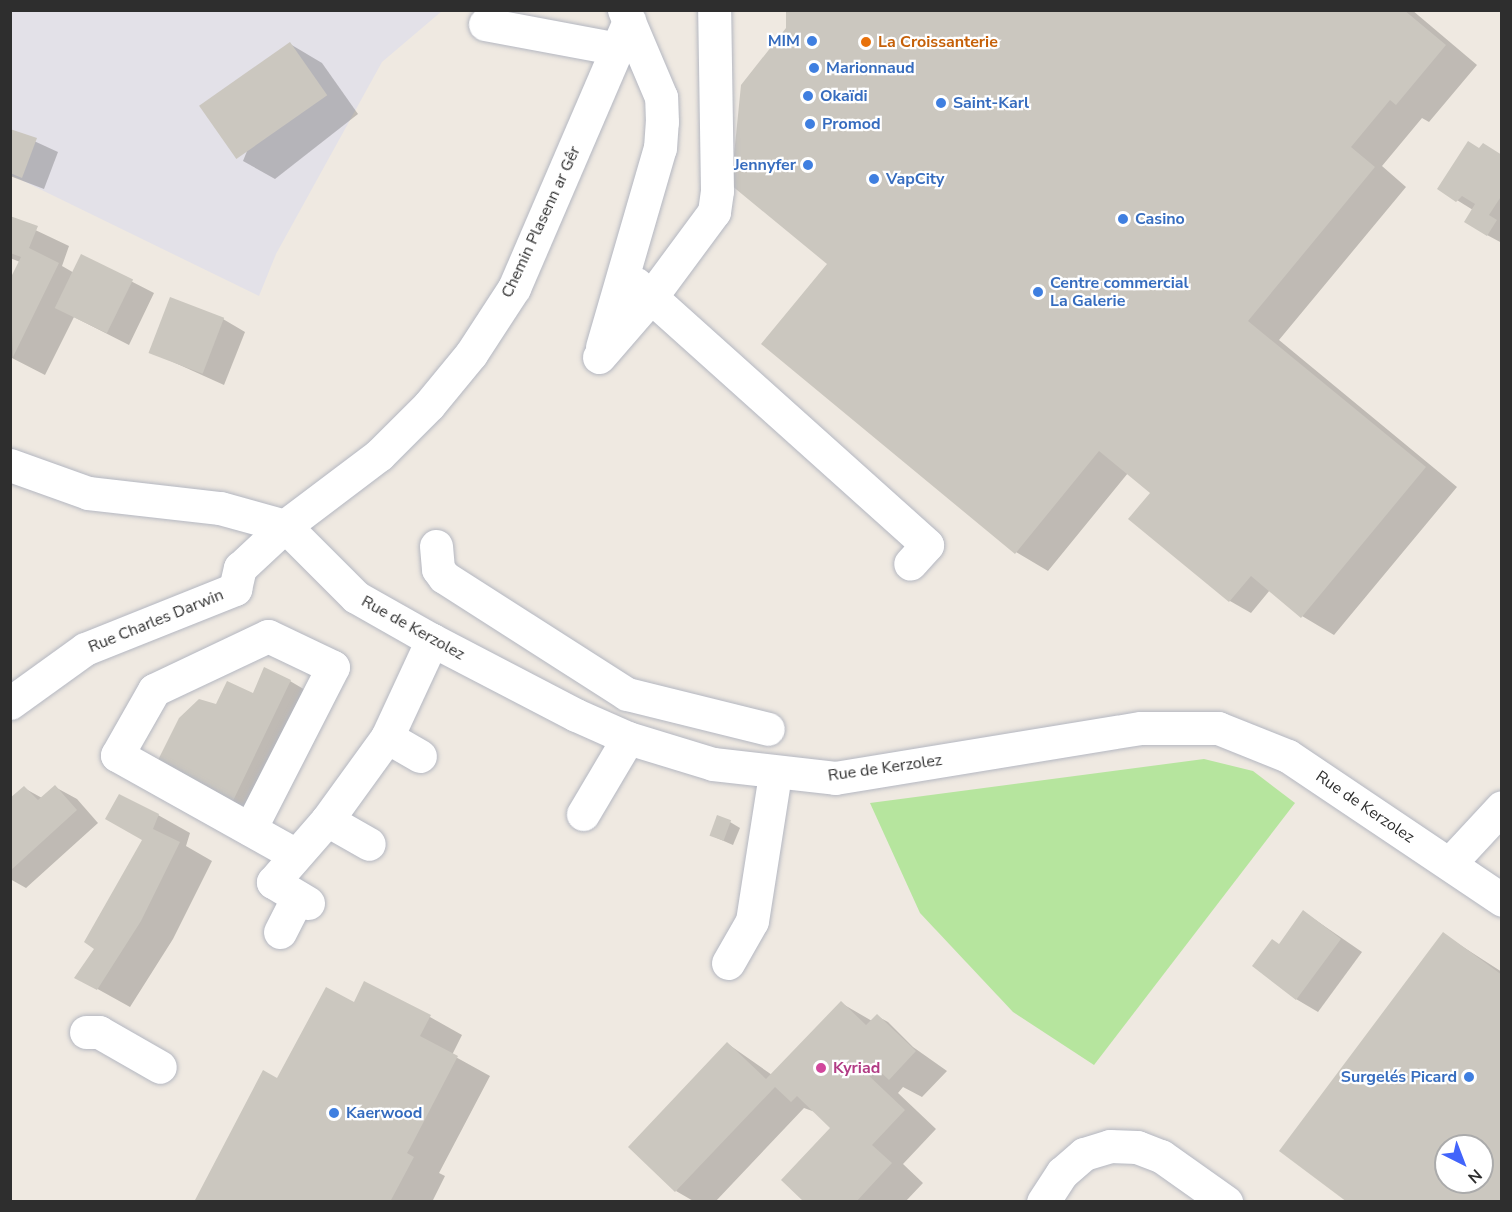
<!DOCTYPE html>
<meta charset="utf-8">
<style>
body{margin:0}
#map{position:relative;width:1512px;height:1212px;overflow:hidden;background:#efe9e1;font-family:"Nunito Sans",sans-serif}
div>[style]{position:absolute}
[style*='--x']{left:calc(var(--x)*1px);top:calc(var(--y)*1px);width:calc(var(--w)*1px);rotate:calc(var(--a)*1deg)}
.industrial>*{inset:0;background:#e3e1e8}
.green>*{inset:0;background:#b6e59e}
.shadow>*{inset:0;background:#0003}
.building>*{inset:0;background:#cbc7bf;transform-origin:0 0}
.roads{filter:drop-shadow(0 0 2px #b4b7c1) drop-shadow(0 0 2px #b4b7c1)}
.minor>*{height:33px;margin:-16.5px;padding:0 16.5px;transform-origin:16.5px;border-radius:16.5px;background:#fff}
.dots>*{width:16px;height:16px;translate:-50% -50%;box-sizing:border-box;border:3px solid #fff;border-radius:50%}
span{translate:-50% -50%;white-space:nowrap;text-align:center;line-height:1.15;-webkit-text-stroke:4.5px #fff;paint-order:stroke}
.shop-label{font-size:16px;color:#366cbe;font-weight:700}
.right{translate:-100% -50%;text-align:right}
.left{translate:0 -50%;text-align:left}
.food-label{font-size:16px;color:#c56008;font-weight:700}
.street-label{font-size:16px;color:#2e2e2e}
.hotel-label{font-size:16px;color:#b23c85;font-weight:700}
.frame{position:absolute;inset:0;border:12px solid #2e2e2e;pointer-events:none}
.north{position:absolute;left:1434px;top:1134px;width:60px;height:60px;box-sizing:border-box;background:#fff;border:2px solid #ababab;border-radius:50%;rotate:138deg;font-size:16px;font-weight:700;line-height:24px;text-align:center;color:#2e2e2e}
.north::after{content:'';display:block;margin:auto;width:21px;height:27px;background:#4264fb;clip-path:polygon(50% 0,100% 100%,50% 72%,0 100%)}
</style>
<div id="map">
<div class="industrial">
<div style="clip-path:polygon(10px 11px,442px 11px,382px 62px,276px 254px,259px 296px,11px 175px)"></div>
</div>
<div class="green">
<div style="clip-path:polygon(1204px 759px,1253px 771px,1295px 803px,1094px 1065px,1013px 1012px,920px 913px,870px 803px)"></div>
</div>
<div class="shadow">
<div style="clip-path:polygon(787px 10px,1412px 10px,1477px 65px,1429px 122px,1422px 118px,1382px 166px,1406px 187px,1279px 340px,1457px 487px,1334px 635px,1302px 616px,1270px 590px,1251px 613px,1230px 601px,1157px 497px,1128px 473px,1048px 571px,1016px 552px,830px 264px)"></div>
<div style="clip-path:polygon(290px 44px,322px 63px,358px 114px,275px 179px,243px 161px)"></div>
<div style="clip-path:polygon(10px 130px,58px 152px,44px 189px,10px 176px)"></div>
<div style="clip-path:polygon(1480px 150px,1502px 156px,1502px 243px,1487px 235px,1473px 210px,1439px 189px)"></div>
<div style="clip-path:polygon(10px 218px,69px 246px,62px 266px,76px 274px,84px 257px,154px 293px,129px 345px,74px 317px,45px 375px,10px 357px,10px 283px,20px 262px,10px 258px)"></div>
<div style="clip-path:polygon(223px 319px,245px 332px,224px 385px,151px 352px)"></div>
<div style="clip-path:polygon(290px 681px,322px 700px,264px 822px,156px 767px,216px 706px)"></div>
<div style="clip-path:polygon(55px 787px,77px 799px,98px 823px,26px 888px,10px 879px,10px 800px,24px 788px,42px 798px)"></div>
<div style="clip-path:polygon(158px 815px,190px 833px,186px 846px,212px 861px,173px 939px,130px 1007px,76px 977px,96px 948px)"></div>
<div style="clip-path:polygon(730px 822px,740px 828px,733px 845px,710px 835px)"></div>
<div style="clip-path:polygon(1304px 912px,1362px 952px,1318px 1012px,1296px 999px,1279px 946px)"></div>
<div style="clip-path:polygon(evenodd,1443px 934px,1502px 972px,1502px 1202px,1281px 1150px,1443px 934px,1446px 1146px,1482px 1146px,1482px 1182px,1446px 1182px,1446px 1146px)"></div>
<div style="clip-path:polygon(841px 1003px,872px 1021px,877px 1016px,888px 1022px,913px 1047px,947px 1071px,922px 1097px,903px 1087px,898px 1093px,936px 1129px,903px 1164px,923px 1183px,905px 1202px,806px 1202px,833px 1127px,815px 1112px,804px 1108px,715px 1202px,695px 1202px,676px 1191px,728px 1044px,772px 1075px)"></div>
<div style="clip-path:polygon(354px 1004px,430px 1017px,462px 1035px,452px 1055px,490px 1076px,439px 1173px,445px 1176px,432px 1202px,195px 1202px,278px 1080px)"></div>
</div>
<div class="building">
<div style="clip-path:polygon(786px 10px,1404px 10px,1446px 45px,1396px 105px,1390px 100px,1351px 147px,1375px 167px,1248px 321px,1426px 467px,1301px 618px,1251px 576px,1229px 602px,1128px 519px,1150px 493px,1099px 451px,1015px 554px,761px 344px,827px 264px,731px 185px,741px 85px,786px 28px)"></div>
<div style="left:290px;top:42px;width:65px;height:111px;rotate:55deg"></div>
<div style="clip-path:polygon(10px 129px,37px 138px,22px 178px,10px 173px)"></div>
<div style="clip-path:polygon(1468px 141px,1479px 148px,1483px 143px,1502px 155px,1502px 195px,1489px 215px,1497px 220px,1487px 236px,1464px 222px,1475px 204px,1462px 196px,1456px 202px,1437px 189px)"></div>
<div style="clip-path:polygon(10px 216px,38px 226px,29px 248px,59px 263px,13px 357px,10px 279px,21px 257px,10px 253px)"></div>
<div style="left:81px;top:254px;width:58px;height:60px;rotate:26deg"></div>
<div style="left:170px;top:297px;width:58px;height:60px;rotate:21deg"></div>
<div style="clip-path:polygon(264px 667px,291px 680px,231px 805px,154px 768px,179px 718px,199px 699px,216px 704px,227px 681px,253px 693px)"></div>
<div style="clip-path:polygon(55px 785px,77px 810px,10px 871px,10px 798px,24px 786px,38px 800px)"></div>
<div style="clip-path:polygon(119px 794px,159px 814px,153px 829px,180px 842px,141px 921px,97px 990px,74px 978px,94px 949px,84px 942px,142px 840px,105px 819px)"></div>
<div style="left:717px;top:815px;width:15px;height:22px;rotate:20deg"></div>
<div style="clip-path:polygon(1303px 910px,1341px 939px,1296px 1000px,1252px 966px,1272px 939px,1279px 944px)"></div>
<div style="clip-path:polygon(evenodd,1443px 932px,1502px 975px,1502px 1202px,1347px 1202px,1279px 1151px,1443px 932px,1446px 1146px,1482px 1146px,1482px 1182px,1446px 1182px,1446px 1146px)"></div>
<div style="clip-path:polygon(364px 981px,431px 1015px,420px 1036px,458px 1056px,410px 1148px,407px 1153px,414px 1157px,390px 1202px,194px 1202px,263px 1070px,277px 1078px,326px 987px,354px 1002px)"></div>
<div style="clip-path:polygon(841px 1001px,866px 1025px,877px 1014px,916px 1051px,889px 1080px,873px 1065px,866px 1073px,905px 1110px,872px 1145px,892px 1163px,856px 1202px,804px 1202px,781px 1180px,830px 1128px,797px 1096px,791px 1102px,775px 1087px,675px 1192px,628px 1147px,727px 1042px,766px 1079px)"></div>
</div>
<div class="roads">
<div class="minor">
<div style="--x:485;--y:24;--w:135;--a:10.6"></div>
<div style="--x:636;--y:284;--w:20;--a:41"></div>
<div style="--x:651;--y:297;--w:106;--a:-53.5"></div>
<div style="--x:714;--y:212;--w:21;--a:-82"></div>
<div style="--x:717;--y:191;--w:181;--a:-90.9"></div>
<div style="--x:602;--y:347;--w:207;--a:-73.8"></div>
<div style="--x:660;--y:148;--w:26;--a:-86"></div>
<div style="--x:662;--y:122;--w:25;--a:-92"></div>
<div style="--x:661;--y:97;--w:95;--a:-113"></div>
<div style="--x:599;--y:357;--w:79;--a:-49.1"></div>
<div style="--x:651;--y:297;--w:371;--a:41.9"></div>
<div style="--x:927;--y:545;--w:25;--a:132"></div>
<div style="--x:10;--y:465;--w:83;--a:19.7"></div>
<div style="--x:88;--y:493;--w:133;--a:6.5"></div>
<div style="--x:220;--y:508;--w:67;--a:15.5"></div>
<div style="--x:285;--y:526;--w:100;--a:45"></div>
<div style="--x:356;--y:597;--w:87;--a:29.5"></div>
<div style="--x:432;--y:640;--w:162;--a:27.5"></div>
<div style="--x:576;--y:715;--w:57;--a:23.9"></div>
<div style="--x:628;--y:738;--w:89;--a:17"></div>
<div style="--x:713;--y:764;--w:123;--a:6.5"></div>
<div style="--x:835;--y:778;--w:310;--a:-9.3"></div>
<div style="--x:1141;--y:728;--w:77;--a:0"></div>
<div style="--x:1218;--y:728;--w:75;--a:21.8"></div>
<div style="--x:1288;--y:756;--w:258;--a:33.9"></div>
<div style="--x:436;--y:546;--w:23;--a:85"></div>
<div style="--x:438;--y:569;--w:10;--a:53"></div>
<div style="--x:444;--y:577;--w:217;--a:32.6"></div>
<div style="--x:627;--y:694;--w:145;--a:13.9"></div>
<div style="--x:10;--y:703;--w:92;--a:-35.8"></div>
<div style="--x:85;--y:649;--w:162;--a:-21.8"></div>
<div style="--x:235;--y:589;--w:22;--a:-77"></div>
<div style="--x:240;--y:568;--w:62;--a:-43"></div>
<div style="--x:285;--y:526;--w:118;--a:-37.1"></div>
<div style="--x:379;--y:455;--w:71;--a:-45"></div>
<div style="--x:429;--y:405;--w:66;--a:-50.5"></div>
<div style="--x:471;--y:354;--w:79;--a:-56.9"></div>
<div style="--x:514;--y:288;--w:291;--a:-66.7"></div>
<div style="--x:387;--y:737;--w:38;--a:30"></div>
<div style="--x:583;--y:814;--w:88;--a:-59.4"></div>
<div style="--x:327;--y:820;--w:48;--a:29.7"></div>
<div style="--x:250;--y:829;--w:182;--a:-62.9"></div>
<div style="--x:333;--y:667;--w:72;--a:-154.5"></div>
<div style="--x:268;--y:636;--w:126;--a:154.7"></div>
<div style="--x:154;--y:690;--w:75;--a:119.6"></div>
<div style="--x:117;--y:755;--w:205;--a:29.2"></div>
<div style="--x:1450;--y:863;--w:76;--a:-47.1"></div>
<div style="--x:308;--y:903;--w:41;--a:-149"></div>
<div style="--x:273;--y:882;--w:82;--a:-48.9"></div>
<div style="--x:327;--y:820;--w:102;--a:-54.1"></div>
<div style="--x:387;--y:737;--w:107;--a:-65.1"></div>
<div style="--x:280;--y:932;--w:39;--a:-63"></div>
<div style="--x:728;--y:963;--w:48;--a:-60.3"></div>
<div style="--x:752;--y:921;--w:149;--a:-81.1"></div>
<div style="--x:86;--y:1032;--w:13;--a:0"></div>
<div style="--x:99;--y:1032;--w:70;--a:29.8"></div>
<div style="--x:1043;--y:1202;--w:35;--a:-57"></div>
<div style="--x:1062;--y:1173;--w:29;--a:-41"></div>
<div style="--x:1084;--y:1154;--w:27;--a:-17"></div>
<div style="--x:1110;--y:1146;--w:27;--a:2"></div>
<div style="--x:1137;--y:1147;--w:26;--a:21"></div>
<div style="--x:1161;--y:1156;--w:80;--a:35.3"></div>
</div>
</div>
<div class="dots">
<div style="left:812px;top:41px;background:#3f7fe0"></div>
<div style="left:866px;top:42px;background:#e8710a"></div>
<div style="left:814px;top:68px;background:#3f7fe0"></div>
<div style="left:808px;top:96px;background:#3f7fe0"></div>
<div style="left:941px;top:103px;background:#3f7fe0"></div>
<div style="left:810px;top:124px;background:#3f7fe0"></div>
<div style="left:808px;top:165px;background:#3f7fe0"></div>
<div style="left:874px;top:179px;background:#3f7fe0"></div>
<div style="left:1123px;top:219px;background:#3f7fe0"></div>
<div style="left:1038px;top:292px;background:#3f7fe0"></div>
<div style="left:821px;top:1068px;background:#d1479c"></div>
<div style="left:1469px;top:1077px;background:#3f7fe0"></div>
<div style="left:334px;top:1113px;background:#3f7fe0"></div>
</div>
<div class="shop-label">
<span class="right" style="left:800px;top:41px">MIM</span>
<span class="left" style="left:826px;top:68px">Marionnaud</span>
<span class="left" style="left:820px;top:96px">Okaïdi</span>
<span class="left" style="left:953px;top:103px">Saint-Karl</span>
<span class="left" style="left:822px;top:124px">Promod</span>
<span class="right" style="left:796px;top:165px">Jennyfer</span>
<span class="left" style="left:886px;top:179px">VapCity</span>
<span class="left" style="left:1135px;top:219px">Casino</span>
<span class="left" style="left:1050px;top:292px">Centre commercial<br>La Galerie</span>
<span class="right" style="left:1457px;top:1077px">Surgelés Picard</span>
<span class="left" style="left:346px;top:1113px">Kaerwood</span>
</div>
<div class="food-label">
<span class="left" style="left:878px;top:42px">La Croissanterie</span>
</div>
<div class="street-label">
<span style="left:541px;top:222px;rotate:-65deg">Chemin Plasenn ar Gêr</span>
<span style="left:156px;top:621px;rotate:-22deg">Rue Charles Darwin</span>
<span style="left:413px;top:628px;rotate:29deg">Rue de Kerzolez</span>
<span style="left:885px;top:768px;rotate:-8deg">Rue de Kerzolez</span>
<span style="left:1365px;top:807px;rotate:34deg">Rue de Kerzolez</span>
</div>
<div class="hotel-label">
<span class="left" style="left:833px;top:1068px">Kyriad</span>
</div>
<div class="frame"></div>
<div class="north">N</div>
</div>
